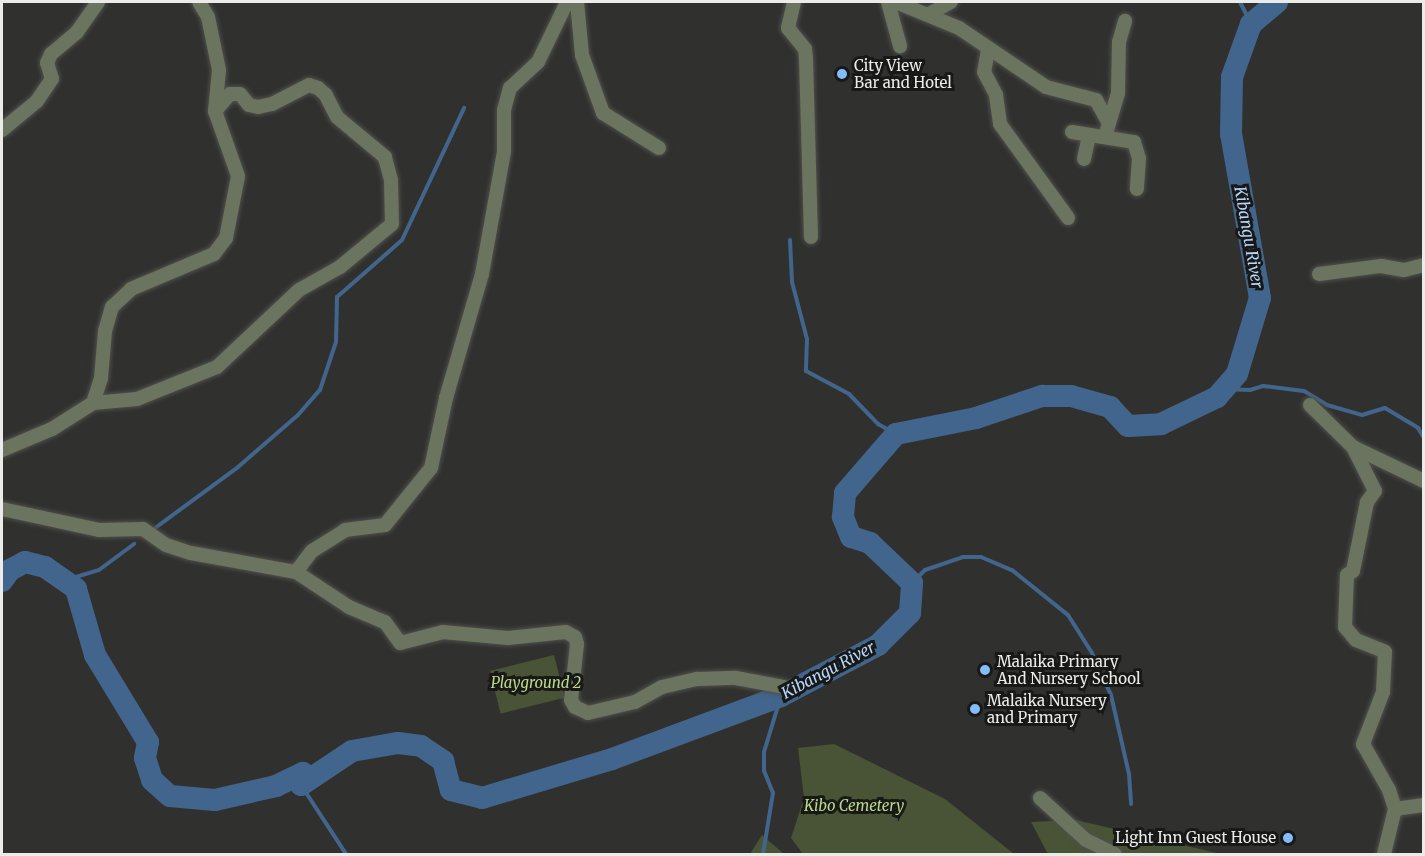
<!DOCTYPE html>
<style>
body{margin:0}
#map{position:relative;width:1425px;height:856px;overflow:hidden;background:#30312e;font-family:Merriweather,serif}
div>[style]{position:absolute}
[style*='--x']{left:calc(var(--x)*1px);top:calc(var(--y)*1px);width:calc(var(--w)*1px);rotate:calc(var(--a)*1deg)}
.green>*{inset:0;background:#485435;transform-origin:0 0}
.stream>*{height:4px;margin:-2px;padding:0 2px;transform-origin:2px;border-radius:2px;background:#42658d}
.river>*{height:22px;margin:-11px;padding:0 11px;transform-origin:11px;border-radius:11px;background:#42658d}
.roads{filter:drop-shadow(0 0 2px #4e4f4c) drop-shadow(0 0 2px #4e4f4c)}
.minor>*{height:14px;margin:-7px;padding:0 7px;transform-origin:7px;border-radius:7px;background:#6b745e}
.dots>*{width:16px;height:16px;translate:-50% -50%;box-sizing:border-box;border:3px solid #181917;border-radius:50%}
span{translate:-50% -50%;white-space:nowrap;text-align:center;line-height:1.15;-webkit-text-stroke:6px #181917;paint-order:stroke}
.poi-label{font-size:15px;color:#ebecea}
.left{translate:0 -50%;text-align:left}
.right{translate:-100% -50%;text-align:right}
.park-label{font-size:15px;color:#bbd98c;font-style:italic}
.water-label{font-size:16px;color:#b6d7fd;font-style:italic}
.frame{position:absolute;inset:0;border:3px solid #ebecea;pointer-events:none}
</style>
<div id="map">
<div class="green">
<div style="left:554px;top:655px;width:44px;height:66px;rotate:76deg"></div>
<div style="clip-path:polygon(834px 744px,945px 799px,1014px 854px,803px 854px,791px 838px,804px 798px,798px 748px)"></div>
<div style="clip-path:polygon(1076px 820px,1221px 854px,1048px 854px,1031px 822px)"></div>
<div style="clip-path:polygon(762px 835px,784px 854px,750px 854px)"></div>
</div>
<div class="stream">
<div style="--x:1240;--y:2;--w:25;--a:63"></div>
<div style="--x:790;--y:240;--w:42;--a:87.3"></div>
<div style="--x:792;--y:282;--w:59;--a:75.3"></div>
<div style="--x:807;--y:339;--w:32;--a:92"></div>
<div style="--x:806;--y:371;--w:49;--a:28.1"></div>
<div style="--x:849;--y:394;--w:42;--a:46"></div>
<div style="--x:878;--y:424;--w:21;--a:29"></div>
<div style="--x:1224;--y:389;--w:26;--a:2"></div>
<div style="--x:1250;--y:390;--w:14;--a:-17"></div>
<div style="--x:1263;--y:386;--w:41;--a:7"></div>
<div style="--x:1304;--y:391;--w:27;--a:31"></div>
<div style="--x:1327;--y:405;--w:36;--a:16"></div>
<div style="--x:1362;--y:415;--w:24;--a:-17"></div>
<div style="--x:1385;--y:408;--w:39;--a:31"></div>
<div style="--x:1418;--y:428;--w:12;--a:59"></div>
<div style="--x:151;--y:531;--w:108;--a:-36.3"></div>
<div style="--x:238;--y:467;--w:79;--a:-40.9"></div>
<div style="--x:298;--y:415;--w:33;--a:-49"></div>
<div style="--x:320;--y:390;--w:51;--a:-71.6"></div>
<div style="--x:336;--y:342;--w:45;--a:-88.7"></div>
<div style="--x:337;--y:297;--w:86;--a:-41.2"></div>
<div style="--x:402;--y:240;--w:146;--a:-64.8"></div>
<div style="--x:66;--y:580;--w:34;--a:-17"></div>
<div style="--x:99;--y:570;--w:44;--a:-36.6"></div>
<div style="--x:912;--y:583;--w:18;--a:-45"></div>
<div style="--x:925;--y:570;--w:40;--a:-18.9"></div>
<div style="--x:963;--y:557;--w:18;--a:0"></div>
<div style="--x:981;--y:557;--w:34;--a:23"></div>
<div style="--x:1012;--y:570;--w:72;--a:38.8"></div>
<div style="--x:1068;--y:615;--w:45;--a:57.7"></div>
<div style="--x:1092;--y:653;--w:46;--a:65.7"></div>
<div style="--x:1111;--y:695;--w:81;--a:77.2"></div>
<div style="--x:1129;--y:774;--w:30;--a:86"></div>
<div style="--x:301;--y:785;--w:82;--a:56.9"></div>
<div style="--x:763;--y:854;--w:62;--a:-80.7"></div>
<div style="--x:773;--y:793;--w:24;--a:-112"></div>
<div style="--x:764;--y:771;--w:19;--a:-90"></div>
<div style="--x:764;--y:752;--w:59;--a:-73.1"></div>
</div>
<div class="river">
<div style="--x:2;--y:581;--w:14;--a:-54"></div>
<div style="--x:10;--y:570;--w:17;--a:-28"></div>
<div style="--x:25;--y:562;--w:21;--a:14"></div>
<div style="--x:45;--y:567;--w:38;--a:35"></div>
<div style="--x:76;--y:589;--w:69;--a:73.9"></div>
<div style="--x:95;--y:655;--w:102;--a:58.7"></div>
<div style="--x:148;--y:742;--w:16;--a:101"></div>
<div style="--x:145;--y:758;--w:23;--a:72"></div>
<div style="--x:152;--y:780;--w:24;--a:42"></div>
<div style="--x:170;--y:796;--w:45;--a:5.1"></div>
<div style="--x:215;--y:800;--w:63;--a:-12.9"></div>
<div style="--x:276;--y:786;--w:30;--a:-26"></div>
<div style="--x:303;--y:773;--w:12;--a:99"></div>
<div style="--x:301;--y:785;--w:61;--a:-33.7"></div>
<div style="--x:352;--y:751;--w:47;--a:-9.9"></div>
<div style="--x:398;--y:743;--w:23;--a:7"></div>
<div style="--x:421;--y:746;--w:27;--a:34"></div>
<div style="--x:443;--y:761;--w:30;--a:75"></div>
<div style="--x:451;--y:790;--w:32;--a:14"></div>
<div style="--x:482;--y:798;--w:136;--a:-16.7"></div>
<div style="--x:612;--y:759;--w:180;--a:-20.4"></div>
<div style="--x:781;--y:696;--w:110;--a:-27.7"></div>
<div style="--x:878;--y:645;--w:45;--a:-45"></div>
<div style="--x:910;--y:613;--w:30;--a:-86"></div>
<div style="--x:912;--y:583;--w:58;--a:-136.4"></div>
<div style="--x:870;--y:543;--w:20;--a:-162"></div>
<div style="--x:851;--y:537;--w:22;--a:-112"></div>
<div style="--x:843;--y:517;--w:24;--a:-85"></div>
<div style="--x:845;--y:493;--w:78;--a:-49.2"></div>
<div style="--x:896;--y:434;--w:82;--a:-11.3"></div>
<div style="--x:976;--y:418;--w:70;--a:-18.4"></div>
<div style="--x:1042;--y:396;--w:29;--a:0"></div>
<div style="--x:1071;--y:396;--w:41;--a:15.8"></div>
<div style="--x:1110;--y:407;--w:26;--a:47"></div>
<div style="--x:1128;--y:426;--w:33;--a:-3"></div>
<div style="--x:1161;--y:424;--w:62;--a:-25.7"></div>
<div style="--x:1217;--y:397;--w:30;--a:-49"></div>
<div style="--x:1237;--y:374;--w:79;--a:-73.2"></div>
<div style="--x:1260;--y:298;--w:167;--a:-100"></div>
<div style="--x:1231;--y:134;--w:57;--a:-89"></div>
<div style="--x:1232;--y:77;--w:56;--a:-70.3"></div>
<div style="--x:1251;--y:24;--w:34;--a:-40"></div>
</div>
<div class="roads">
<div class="minor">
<div style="--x:577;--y:2;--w:53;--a:84.6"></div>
<div style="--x:582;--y:55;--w:62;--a:70.1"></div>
<div style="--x:603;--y:113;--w:66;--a:32"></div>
<div style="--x:794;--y:2;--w:27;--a:103"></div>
<div style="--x:788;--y:28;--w:27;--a:51"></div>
<div style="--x:805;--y:49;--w:9;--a:84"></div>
<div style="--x:806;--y:58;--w:179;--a:88.4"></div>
<div style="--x:888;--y:2;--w:46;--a:74.7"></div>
<div style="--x:896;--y:2;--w:68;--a:22.4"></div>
<div style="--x:959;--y:28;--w:105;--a:34.1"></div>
<div style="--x:1046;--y:87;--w:52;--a:14.6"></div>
<div style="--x:1096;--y:100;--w:25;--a:61"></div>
<div style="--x:929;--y:14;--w:25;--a:-29"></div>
<div style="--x:988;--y:50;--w:22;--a:100"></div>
<div style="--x:984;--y:72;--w:26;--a:62"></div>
<div style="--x:996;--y:95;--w:29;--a:82"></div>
<div style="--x:1000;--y:124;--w:116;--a:54.1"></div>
<div style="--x:2;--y:130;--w:45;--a:-39.6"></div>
<div style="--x:37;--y:101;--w:27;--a:-56"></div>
<div style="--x:52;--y:79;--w:17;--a:-107"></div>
<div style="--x:47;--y:63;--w:10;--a:-66"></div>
<div style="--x:51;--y:54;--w:34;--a:-40"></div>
<div style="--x:77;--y:32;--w:37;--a:-55"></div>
<div style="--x:1072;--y:132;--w:63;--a:9.2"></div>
<div style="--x:1134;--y:142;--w:17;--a:73"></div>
<div style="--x:1139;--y:158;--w:31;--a:94"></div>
<div style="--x:1105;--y:137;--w:46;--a:-73.5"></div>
<div style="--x:1118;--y:93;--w:51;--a:-88.9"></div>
<div style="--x:1119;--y:42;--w:22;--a:-74"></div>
<div style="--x:1084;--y:159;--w:24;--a:-78"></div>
<div style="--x:1319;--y:274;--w:63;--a:-7.4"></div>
<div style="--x:1381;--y:266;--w:23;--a:10"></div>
<div style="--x:1404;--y:270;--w:21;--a:-14"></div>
<div style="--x:93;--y:403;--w:26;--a:-72"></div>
<div style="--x:101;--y:378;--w:47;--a:-85.1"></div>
<div style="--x:105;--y:331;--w:25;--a:-74"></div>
<div style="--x:112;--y:307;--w:26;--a:-43"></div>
<div style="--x:131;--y:289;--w:90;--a:-22.9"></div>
<div style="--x:214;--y:254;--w:20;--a:-53"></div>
<div style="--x:226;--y:238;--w:63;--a:-79"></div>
<div style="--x:238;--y:176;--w:69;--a:-109.5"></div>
<div style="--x:215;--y:111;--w:41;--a:-84.4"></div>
<div style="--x:219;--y:70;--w:54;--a:-101.7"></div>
<div style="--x:208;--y:17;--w:17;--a:-121"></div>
<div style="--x:1310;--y:405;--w:60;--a:44.3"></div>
<div style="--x:1353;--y:447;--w:79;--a:25.6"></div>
<div style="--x:1353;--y:447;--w:49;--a:63.4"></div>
<div style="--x:1375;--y:491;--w:14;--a:126"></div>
<div style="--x:1367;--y:502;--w:70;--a:101.5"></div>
<div style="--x:1353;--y:571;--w:7;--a:146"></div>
<div style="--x:1347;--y:575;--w:52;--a:92.2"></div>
<div style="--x:1345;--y:627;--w:17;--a:50"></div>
<div style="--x:1356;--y:640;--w:31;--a:22"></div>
<div style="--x:1385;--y:652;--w:40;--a:92.9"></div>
<div style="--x:1383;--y:692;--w:56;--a:111"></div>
<div style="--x:1363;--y:744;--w:53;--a:60.5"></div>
<div style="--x:1389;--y:790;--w:20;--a:72"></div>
<div style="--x:2;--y:450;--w:54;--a:-22.8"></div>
<div style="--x:52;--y:429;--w:49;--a:-32.4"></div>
<div style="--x:93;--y:403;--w:44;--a:-5.2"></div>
<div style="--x:137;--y:399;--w:86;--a:-21.8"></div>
<div style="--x:217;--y:367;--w:112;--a:-43.2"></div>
<div style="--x:299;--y:290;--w:47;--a:-29.3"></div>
<div style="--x:340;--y:267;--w:67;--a:-39.6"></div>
<div style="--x:392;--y:224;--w:44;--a:-91.3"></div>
<div style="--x:391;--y:180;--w:24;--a:-105"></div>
<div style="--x:385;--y:157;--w:62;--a:-140.2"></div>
<div style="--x:337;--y:117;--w:25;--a:-117"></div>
<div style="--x:326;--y:95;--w:11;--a:-139"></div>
<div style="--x:318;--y:88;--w:9;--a:-162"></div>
<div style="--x:309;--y:85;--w:42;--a:152.8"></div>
<div style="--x:272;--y:104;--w:14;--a:168"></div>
<div style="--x:258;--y:107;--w:9;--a:-167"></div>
<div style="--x:249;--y:105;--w:14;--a:-129"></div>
<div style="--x:240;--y:94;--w:10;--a:180"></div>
<div style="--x:230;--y:94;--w:23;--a:131"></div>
<div style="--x:2;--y:509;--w:99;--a:12.2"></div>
<div style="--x:99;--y:530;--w:44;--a:-1.3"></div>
<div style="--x:143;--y:529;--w:28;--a:35"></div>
<div style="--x:166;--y:545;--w:26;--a:18"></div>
<div style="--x:191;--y:553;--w:107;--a:10.3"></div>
<div style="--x:296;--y:572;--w:64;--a:33.4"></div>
<div style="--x:349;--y:607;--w:39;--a:23"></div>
<div style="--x:385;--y:622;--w:26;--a:54"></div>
<div style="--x:400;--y:643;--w:44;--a:-14.3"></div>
<div style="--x:443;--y:632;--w:65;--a:5.3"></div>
<div style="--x:508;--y:638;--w:58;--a:-5.9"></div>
<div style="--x:566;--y:632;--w:10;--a:29"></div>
<div style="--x:575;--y:637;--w:7;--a:74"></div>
<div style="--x:577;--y:644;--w:56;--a:96.1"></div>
<div style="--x:571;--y:700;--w:8;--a:60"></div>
<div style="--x:575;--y:707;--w:14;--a:25"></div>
<div style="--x:588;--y:713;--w:48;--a:-13.2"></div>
<div style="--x:635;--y:702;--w:31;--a:-29"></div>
<div style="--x:662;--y:687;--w:37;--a:-13"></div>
<div style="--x:698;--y:679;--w:38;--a:-2"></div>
<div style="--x:736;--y:678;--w:48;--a:10.8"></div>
<div style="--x:296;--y:572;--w:26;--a:-53"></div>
<div style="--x:312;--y:551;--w:39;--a:-32"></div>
<div style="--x:345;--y:530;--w:40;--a:-7.1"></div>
<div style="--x:385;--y:525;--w:73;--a:-51.1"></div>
<div style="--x:431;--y:468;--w:72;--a:-77.9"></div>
<div style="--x:446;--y:398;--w:129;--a:-73.8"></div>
<div style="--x:482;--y:274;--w:124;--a:-79.8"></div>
<div style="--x:504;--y:152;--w:42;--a:-90"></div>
<div style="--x:504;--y:110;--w:23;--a:-75"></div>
<div style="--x:510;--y:88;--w:38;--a:-43"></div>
<div style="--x:538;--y:62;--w:67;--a:-64.2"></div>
<div style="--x:1040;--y:798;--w:62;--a:42.4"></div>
<div style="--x:1086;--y:840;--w:32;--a:26"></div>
<div style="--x:1384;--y:854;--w:46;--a:-76.3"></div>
<div style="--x:1395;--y:809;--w:29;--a:-8"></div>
</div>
</div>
<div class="dots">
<div style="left:842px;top:74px;background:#84bcfb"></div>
<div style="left:985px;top:670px;background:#84bcfb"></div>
<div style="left:975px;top:709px;background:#84bcfb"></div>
<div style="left:1288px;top:838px;background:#84bcfb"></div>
</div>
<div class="poi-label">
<span class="left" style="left:854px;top:74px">City View<br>Bar and Hotel</span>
<span class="left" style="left:997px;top:670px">Malaika Primary<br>And Nursery School</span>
<span class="left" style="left:987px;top:709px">Malaika Nursery<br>and Primary</span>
<span class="right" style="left:1276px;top:838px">Light Inn Guest House</span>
</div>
<div class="park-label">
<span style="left:536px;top:683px">Playground 2</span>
<span style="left:854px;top:806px">Kibo Cemetery</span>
</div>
<div class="water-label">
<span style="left:1249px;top:237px;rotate:80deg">Kibangu River</span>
<span style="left:828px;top:670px;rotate:-28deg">Kibangu River</span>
</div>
<div class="frame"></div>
</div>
